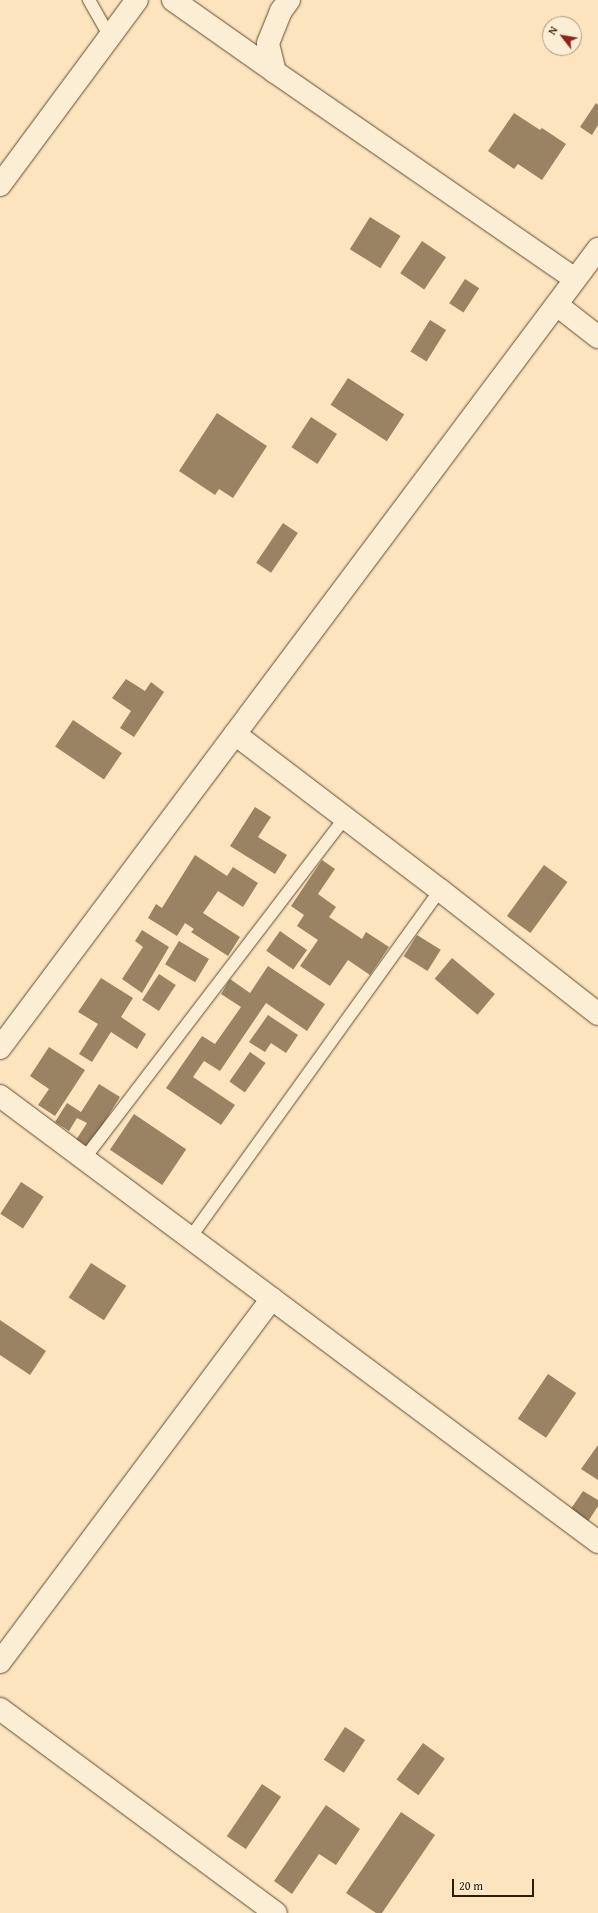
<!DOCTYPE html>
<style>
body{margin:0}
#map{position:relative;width:598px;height:1913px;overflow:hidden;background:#fbe4be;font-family:"Gentium Book Plus",serif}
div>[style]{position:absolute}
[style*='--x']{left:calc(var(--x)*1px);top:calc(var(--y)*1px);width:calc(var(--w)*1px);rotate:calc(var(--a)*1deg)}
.building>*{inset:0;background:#9a8363;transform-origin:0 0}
.roads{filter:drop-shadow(0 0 1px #634c30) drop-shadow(0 0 1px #634c30)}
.service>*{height:12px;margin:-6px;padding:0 6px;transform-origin:6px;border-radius:6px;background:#fcedd5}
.minor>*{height:22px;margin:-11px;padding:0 11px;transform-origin:11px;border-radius:11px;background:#fcedd5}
span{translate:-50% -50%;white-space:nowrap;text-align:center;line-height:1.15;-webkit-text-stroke:4px #fcedd5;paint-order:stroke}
.north{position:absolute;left:542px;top:16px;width:40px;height:40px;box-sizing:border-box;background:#fcedd5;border:1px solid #aa9980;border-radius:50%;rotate:301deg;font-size:11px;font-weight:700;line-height:16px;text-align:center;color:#301a00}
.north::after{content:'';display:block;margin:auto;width:14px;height:18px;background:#8f2418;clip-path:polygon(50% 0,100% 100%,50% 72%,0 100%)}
.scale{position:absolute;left:452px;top:1879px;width:82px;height:18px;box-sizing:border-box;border:2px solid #301a00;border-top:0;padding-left:5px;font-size:12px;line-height:14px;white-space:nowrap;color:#301a00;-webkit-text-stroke:3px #fcedd5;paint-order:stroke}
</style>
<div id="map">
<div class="building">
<div style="clip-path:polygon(596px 103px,598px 105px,598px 125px,592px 135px,580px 127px)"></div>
<div style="clip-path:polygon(514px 113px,540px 130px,542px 128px,566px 144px,542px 180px,518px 164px,514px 169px,488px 151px)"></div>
<div style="left:370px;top:217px;width:36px;height:38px;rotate:32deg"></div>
<div style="left:422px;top:241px;width:29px;height:39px;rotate:34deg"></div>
<div style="left:465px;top:279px;width:17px;height:29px;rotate:33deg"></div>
<div style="left:430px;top:320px;width:19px;height:37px;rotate:32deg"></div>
<div style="left:348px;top:378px;width:67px;height:32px;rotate:33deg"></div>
<div style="clip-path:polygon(217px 413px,267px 446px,233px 498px,219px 489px,215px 495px,179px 471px)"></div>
<div style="left:311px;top:417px;width:31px;height:36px;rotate:33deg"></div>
<div style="left:283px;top:523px;width:18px;height:48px;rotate:34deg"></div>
<div style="clip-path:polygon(126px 679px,145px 691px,151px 682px,164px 692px,134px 737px,120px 728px,131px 711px,112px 698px)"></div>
<div style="left:73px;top:720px;width:59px;height:32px;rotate:34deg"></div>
<div style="clip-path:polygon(255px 807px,271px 817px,258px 837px,287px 855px,275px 874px,230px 846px)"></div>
<div style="clip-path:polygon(195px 855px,227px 876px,233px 867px,258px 883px,243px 907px,218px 891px,203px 913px,240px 937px,228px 956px,191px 932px,194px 929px,185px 923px,177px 936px,148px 918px,156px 904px,162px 908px)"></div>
<div style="clip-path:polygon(322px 860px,335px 869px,318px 894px,336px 907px,329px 917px,362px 939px,366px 932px,389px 947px,370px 975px,348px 960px,330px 986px,300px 966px,318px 940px,297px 926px,304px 915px,291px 906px)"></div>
<div style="left:544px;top:865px;width:29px;height:63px;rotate:36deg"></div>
<div style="clip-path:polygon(142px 930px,169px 947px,142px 993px,122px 979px,143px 947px,135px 941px)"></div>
<div style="left:280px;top:931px;width:33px;height:24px;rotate:35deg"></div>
<div style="left:417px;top:935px;width:28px;height:25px;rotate:32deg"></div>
<div style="left:179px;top:941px;width:35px;height:27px;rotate:31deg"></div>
<div style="left:452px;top:958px;width:56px;height:27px;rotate:40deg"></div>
<div style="clip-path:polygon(268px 966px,325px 1004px,307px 1031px,266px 1003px,220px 1071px,204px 1061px,193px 1077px,235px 1105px,221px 1125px,166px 1088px,202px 1036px,215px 1044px,241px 1007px,221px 994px,230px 979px,250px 993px)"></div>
<div style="left:159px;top:974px;width:20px;height:31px;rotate:33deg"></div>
<div style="clip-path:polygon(101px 978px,133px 998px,121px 1017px,146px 1034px,137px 1049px,111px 1032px,92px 1062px,79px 1054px,98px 1024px,78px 1012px)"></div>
<div style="clip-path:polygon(268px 1015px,298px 1035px,286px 1053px,271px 1043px,265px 1052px,249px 1042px)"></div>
<div style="clip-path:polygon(49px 1047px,85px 1070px,55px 1116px,38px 1105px,49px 1089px,30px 1076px)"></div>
<div style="left:250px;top:1052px;width:19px;height:36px;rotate:35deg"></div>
<div style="clip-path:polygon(99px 1084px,120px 1097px,88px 1148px,76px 1140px,87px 1123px,77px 1118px,69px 1131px,55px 1122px,67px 1103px,81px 1112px)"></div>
<div style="left:134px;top:1114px;width:63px;height:43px;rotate:34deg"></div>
<div style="left:21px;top:1182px;width:27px;height:38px;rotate:33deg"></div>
<div style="left:91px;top:1263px;width:42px;height:41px;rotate:33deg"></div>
<div style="clip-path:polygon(0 1320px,46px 1351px,30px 1375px,0 1355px)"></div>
<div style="left:548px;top:1374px;width:34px;height:54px;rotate:34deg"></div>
<div style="clip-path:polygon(598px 1445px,598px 1480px,581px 1469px)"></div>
<div style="clip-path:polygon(583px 1491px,598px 1500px,598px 1506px,584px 1528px,566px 1516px)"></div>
<div style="left:345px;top:1727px;width:24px;height:39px;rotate:33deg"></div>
<div style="left:423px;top:1743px;width:27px;height:45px;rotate:36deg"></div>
<div style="left:262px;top:1784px;width:23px;height:63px;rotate:34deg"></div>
<div style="clip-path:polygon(326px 1805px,360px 1829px,336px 1865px,319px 1854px,292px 1894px,274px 1881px)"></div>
<div style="clip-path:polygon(401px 1812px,435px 1835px,382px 1913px,376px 1913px,346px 1893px)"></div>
</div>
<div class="roads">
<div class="service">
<div style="--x:89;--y:0;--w:43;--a:60.4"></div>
<div style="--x:84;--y:1159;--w:428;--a:-52.6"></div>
<div style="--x:190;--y:1238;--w:428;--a:-54.3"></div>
</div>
<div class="minor">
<div style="--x:173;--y:0;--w:125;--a:35.2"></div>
<div style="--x:289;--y:0;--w:14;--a:126"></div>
<div style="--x:281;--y:11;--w:35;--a:112"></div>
<div style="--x:268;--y:44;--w:29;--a:76"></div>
<div style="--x:275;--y:72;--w:364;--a:34.6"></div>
<div style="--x:0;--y:185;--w:230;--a:-53.5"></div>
<div style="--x:557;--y:305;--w:52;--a:38"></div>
<div style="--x:235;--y:734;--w:258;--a:37.3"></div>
<div style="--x:440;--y:890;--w:201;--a:38.1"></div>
<div style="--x:0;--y:1048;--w:998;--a:-53.19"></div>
<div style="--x:0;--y:1096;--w:746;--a:36.72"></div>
<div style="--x:0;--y:1662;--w:454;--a:-53.2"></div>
<div style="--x:0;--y:1709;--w:343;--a:36.5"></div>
</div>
</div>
<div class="north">N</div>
<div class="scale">20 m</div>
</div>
